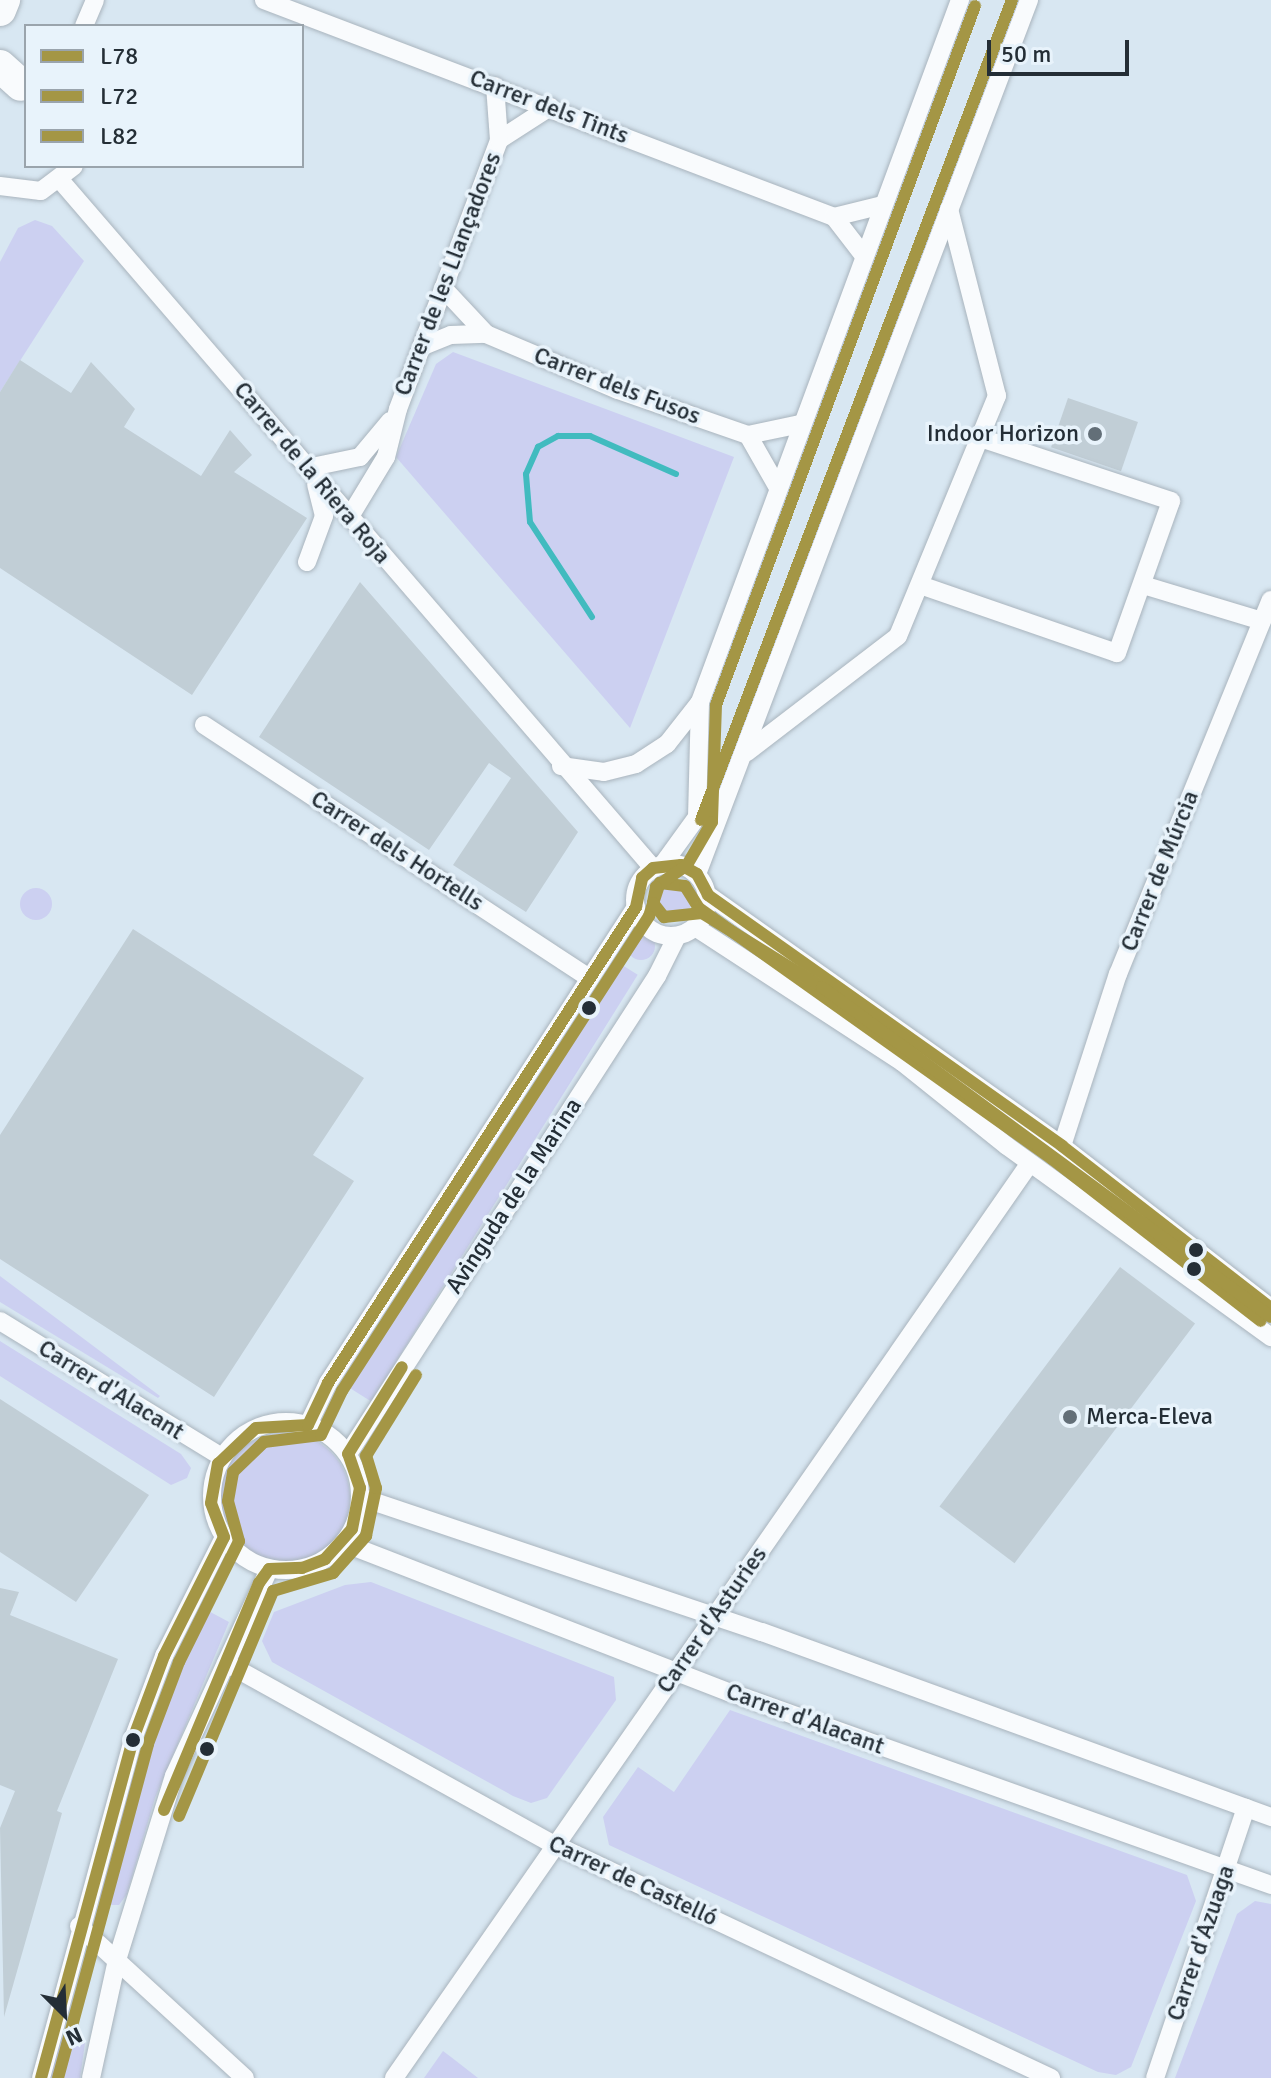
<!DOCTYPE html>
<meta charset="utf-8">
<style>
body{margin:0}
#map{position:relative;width:1271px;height:2078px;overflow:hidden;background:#d8e7f2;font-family:Signika,sans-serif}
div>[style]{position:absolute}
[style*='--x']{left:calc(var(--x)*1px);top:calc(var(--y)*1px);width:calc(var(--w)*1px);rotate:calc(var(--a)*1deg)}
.green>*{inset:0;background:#ccd0f1;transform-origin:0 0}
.round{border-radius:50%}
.stream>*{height:6px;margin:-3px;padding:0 3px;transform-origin:3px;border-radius:3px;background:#41bbbf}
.building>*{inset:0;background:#c1ced6;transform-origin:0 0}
.roads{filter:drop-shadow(0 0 2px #a9b4bd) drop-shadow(0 0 2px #a9b4bd)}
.minor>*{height:18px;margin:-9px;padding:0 9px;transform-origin:9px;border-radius:9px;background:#f9fbfd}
.minor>.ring{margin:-9px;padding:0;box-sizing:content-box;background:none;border:18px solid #f9fbfd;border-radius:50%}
.motorway>*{height:32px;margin:-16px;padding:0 16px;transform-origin:16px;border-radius:16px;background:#f9fbfd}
.bus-1>*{height:12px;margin:-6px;padding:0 6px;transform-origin:6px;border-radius:6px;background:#a49645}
.bus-2>*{height:12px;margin:-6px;padding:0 6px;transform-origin:6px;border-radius:6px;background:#a49645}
.bus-3>*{height:12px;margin:-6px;padding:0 6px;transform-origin:6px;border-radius:6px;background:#a49645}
.dots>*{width:22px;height:22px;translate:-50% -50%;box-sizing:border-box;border:4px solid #e8f3fb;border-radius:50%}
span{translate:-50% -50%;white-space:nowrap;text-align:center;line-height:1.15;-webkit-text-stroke:7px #e8f3fb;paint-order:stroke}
.street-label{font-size:24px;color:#242e36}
.poi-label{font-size:24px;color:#242e36}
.right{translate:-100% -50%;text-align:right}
.left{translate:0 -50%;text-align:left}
.legend{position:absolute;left:24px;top:24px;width:280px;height:144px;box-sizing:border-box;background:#e8f3fb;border:2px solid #9aa4ac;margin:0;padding:10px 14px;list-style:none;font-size:24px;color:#242e36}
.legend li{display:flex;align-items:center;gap:16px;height:40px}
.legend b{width:40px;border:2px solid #9aa4ac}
.north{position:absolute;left:24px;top:1974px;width:80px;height:80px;-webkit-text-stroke:6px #e8f3fb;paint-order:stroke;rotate:156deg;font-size:22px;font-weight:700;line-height:32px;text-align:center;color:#242e36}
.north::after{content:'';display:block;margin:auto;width:28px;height:36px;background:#242e36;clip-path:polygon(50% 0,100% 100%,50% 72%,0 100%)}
.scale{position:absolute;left:987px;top:40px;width:142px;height:36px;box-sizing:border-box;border:4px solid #242e36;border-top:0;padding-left:10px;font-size:24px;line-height:28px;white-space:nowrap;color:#242e36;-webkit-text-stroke:6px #e8f3fb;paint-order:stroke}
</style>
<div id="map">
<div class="green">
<div style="clip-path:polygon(35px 220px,52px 226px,84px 261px,0 392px,0 262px,18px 228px)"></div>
<div style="clip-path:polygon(453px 352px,734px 457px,630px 728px,396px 457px,436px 364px)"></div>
<div class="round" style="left:650px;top:878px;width:42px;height:42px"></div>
<div class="round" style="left:20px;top:888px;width:32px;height:32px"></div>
<div class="round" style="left:627px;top:932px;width:28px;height:28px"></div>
<div style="left:614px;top:960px;width:28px;height:503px;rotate:32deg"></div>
<div style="clip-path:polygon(0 1276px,160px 1396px,158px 1398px,0 1302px)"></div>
<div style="clip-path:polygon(0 1341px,181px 1454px,191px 1468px,187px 1478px,171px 1485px,0 1376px)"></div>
<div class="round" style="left:220px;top:1433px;width:130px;height:130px"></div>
<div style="clip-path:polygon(371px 1582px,614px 1677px,616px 1700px,547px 1798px,531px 1803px,513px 1796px,272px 1662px,262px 1641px,274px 1612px,345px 1585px)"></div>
<div style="clip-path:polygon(201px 1607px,229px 1622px,155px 1798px,127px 1894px,119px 1905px,105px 1905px,96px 1895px,125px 1795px)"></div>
<div style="clip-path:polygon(730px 1710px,1187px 1875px,1196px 1901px,1131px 2067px,1116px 2075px,1098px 2072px,609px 1845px,603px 1817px,638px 1767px,674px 1792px)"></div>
<div style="clip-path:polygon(1255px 1901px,1271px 1904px,1271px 2078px,1175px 2078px,1237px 1914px)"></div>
<div style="clip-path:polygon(68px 2034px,85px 2043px,80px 2078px,49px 2078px,57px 2041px)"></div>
<div style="clip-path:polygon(443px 2051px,451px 2057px,478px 2078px,424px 2078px)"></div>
</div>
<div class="stream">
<div style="--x:592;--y:617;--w:113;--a:-123.1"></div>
<div style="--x:530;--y:522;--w:48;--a:-94.8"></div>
<div style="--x:526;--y:474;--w:30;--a:-66"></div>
<div style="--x:538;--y:447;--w:23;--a:-29"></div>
<div style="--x:558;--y:436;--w:32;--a:0"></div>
<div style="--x:590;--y:436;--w:94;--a:23.8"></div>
</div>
<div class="building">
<div style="clip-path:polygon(20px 360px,71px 393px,91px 362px,135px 409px,124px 427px,201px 476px,230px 430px,252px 455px,234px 472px,307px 518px,192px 695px,0 568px,0 392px)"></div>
<div style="left:1068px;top:398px;width:74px;height:52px;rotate:19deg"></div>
<div style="clip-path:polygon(360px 582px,578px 832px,526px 912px,453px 865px,511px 778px,489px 763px,429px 850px,259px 737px)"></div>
<div style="clip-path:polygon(133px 929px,364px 1078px,313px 1155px,354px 1181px,214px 1397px,0 1259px,0 1135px)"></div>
<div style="left:1120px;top:1267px;width:94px;height:300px;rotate:37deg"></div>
<div style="clip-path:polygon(0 1399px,149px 1495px,76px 1602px,0 1552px)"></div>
<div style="clip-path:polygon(0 1588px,19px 1592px,10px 1615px,118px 1659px,57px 1811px,62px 1813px,4px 2017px,0 1828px,15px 1791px,0 1785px)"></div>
</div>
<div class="roads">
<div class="minor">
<div style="--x:264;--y:0;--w:610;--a:20.84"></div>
<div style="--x:834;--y:217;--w:49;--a:52.4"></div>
<div style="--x:84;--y:26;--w:28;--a:-67"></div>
<div style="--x:499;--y:140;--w:61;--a:-32.9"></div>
<div style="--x:61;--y:181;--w:907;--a:49.25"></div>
<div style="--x:0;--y:186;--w:41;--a:7"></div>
<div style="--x:41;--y:191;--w:41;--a:-37.1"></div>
<div style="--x:834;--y:217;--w:50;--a:-13.8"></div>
<div style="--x:443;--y:288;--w:63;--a:46.9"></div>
<div style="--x:486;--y:334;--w:143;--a:23"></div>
<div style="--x:618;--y:390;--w:138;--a:19.1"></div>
<div style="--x:748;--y:435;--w:53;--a:-11.9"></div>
<div style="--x:421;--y:347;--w:32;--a:-22"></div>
<div style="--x:451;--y:335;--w:35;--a:-2"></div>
<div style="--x:748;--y:435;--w:59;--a:60.4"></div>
<div style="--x:307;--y:468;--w:54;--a:-11.7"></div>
<div style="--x:360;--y:457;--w:47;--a:-50.2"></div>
<div style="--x:349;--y:518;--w:71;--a:-58.8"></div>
<div style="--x:386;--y:457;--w:49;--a:-76"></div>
<div style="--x:398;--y:409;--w:287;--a:-69.4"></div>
<div style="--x:499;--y:140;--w:54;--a:-94.2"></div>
<div style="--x:307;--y:562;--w:49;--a:-69.7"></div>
<div style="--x:324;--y:516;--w:32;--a:-104"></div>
<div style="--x:1143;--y:585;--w:124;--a:16.8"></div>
<div style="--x:923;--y:586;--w:205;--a:19.1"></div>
<div style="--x:1117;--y:653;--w:161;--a:-70.4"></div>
<div style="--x:1171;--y:501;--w:200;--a:-161.7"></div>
<div style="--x:204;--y:725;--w:461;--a:33.3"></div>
<div style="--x:747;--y:752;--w:190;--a:-37.5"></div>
<div style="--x:898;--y:636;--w:260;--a:-67.6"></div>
<div style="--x:997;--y:396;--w:193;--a:-104.4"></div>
<div style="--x:561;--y:766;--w:43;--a:7.9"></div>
<div style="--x:604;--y:772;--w:33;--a:-14"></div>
<div style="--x:636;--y:764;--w:37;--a:-33"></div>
<div style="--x:667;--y:744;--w:53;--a:-51.8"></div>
<div style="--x:663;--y:864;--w:58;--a:-54.1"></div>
<div style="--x:697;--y:817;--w:115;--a:-88.5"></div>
<div style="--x:700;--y:702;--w:749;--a:-69.68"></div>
<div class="ring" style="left:635px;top:864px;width:54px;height:54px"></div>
<div style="--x:697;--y:874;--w:935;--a:-69.2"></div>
<div style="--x:708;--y:895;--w:434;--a:35.3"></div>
<div style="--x:1062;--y:1146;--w:264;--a:37.8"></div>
<div style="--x:695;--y:927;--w:247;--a:33.1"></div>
<div style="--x:902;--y:1062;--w:134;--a:38.7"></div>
<div style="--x:1007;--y:1146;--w:326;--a:35.9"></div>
<div style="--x:1062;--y:1146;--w:181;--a:-72"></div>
<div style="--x:1118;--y:974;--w:404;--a:-67.8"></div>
<div style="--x:0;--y:1321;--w:260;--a:31.5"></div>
<div class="ring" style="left:212px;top:1422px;width:130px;height:130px"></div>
<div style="--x:308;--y:1425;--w:47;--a:-64.5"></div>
<div style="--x:328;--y:1383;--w:567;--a:-57.09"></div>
<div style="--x:348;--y:1454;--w:569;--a:-57.12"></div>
<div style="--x:657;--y:976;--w:45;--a:-63.4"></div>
<div style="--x:360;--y:1497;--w:424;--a:18.6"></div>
<div style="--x:762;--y:1632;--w:542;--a:19.97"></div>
<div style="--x:344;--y:1543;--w:413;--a:21.2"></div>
<div style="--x:729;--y:1692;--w:575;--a:19.6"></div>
<div style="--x:226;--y:1663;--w:376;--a:29"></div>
<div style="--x:555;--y:1845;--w:548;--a:25.16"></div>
<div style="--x:79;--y:1926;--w:225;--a:42.5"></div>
<div style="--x:41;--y:2078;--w:351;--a:-74.8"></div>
<div style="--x:133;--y:1739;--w:89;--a:-69.5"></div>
<div style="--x:164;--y:1656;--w:133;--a:-63.2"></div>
<div style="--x:91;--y:2078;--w:121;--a:-77.6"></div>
<div style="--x:117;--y:1960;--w:193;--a:-72.8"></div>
<div style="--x:174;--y:1776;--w:228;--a:-65.3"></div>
<div style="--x:394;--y:2078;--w:1114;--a:-55.2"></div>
<div style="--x:1155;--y:2078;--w:285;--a:-71.4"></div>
</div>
<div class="motorway">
<div style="--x:0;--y:10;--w:11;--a:-68"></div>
<div style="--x:0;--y:66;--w:28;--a:42"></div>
</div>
</div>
<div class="bus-1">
<div style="--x:164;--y:1810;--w:246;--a:-67.3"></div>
<div style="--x:259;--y:1583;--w:17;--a:-54"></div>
<div style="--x:269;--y:1569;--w:33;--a:-2"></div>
<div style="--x:302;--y:1568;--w:25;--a:-21"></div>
<div style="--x:325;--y:1559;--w:40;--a:-48"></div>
<div style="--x:352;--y:1529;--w:42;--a:-79"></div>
<div style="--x:360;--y:1488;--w:36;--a:-109"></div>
<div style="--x:348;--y:1454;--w:102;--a:-58.2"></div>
<div style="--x:41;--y:2078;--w:351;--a:-74.8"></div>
<div style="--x:133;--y:1739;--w:89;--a:-69.5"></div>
<div style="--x:164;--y:1656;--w:133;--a:-63.2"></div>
<div style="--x:224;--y:1537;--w:36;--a:-111"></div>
<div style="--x:211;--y:1503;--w:40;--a:-80"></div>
<div style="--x:218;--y:1464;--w:52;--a:-43.5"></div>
<div style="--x:256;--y:1428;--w:52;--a:-3.3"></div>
<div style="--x:308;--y:1425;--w:47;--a:-64.5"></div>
<div style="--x:328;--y:1383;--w:567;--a:-57.09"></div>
<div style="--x:636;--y:907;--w:30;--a:-78"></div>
<div style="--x:642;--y:878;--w:15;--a:-42"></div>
<div style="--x:653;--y:868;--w:28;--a:-6"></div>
<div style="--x:681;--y:865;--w:18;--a:29"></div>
<div style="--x:697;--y:874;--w:24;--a:62"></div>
<div style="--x:708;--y:895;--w:434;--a:35.3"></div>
<div style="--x:1062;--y:1146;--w:264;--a:37.8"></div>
</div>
<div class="bus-2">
<div style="--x:179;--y:1816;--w:244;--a:-67.3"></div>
<div style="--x:273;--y:1591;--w:63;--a:-16.7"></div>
<div style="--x:333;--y:1573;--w:50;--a:-48.3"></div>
<div style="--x:366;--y:1536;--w:49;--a:-78.2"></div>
<div style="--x:376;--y:1488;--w:34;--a:-107"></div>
<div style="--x:366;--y:1456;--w:95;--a:-58.3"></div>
<div style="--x:58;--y:2078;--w:346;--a:-74.9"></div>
<div style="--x:148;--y:1744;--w:88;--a:-69.3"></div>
<div style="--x:179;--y:1662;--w:135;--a:-63.6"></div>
<div style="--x:239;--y:1541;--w:41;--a:-105.4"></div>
<div style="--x:228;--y:1501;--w:29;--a:-80"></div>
<div style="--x:233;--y:1472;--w:43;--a:-44.1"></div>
<div style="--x:264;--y:1442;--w:57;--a:-7"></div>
<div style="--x:321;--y:1435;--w:49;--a:-64.5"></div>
<div style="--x:342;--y:1391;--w:566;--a:-57.12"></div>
<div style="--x:649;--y:916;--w:35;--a:-72"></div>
<div style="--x:660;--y:883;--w:25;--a:7"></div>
<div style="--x:685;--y:886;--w:26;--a:58"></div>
<div style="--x:699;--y:908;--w:433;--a:35.4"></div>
<div style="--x:1052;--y:1159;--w:264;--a:37.8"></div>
</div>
<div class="bus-3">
<div style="--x:975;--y:6;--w:745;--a:110.33"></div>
<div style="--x:716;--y:705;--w:117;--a:92"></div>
<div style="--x:712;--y:822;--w:50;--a:120.2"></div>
<div style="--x:687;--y:865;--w:38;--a:145"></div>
<div style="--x:656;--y:887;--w:16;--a:101"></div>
<div style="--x:653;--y:903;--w:18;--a:52"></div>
<div style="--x:664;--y:917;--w:38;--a:-6"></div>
<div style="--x:702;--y:913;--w:141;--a:31.7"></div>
<div style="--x:822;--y:987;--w:557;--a:36.31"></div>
<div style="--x:701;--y:820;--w:877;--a:-69.23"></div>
</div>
<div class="dots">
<div style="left:1095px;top:434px;background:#636f78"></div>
<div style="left:589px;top:1008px;background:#242e36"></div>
<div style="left:1196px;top:1250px;background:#242e36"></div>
<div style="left:1194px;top:1269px;background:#242e36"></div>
<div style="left:1070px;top:1417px;background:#636f78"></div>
<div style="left:133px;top:1740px;background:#242e36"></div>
<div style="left:207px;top:1749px;background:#242e36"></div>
</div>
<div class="street-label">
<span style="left:549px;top:107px;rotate:21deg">Carrer dels Tints</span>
<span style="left:448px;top:274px;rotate:-69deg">Carrer de les Llançadores</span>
<span style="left:617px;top:386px;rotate:21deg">Carrer dels Fusos</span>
<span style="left:312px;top:473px;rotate:50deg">Carrer de la Riera Roja</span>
<span style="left:397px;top:851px;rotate:33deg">Carrer dels Hortells</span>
<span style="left:1160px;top:871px;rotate:-68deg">Carrer de Múrcia</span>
<span style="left:514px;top:1196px;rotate:-57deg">Avinguda de la Marina</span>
<span style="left:111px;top:1390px;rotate:32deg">Carrer d'Alacant</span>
<span style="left:712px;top:1620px;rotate:-55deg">Carrer d'Asturies</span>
<span style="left:805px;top:1719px;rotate:20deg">Carrer d'Alacant</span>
<span style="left:633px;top:1881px;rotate:25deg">Carrer de Castelló</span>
<span style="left:1201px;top:1943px;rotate:-71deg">Carrer d'Azuaga</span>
</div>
<div class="poi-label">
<span class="right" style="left:1079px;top:434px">Indoor Horizon</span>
<span class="left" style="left:1086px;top:1417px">Merca-Eleva</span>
</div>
<ul class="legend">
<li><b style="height:10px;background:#a49645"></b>L78</li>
<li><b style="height:10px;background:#a49645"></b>L72</li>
<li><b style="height:10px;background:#a49645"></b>L82</li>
</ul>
<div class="north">N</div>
<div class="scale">50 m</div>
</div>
